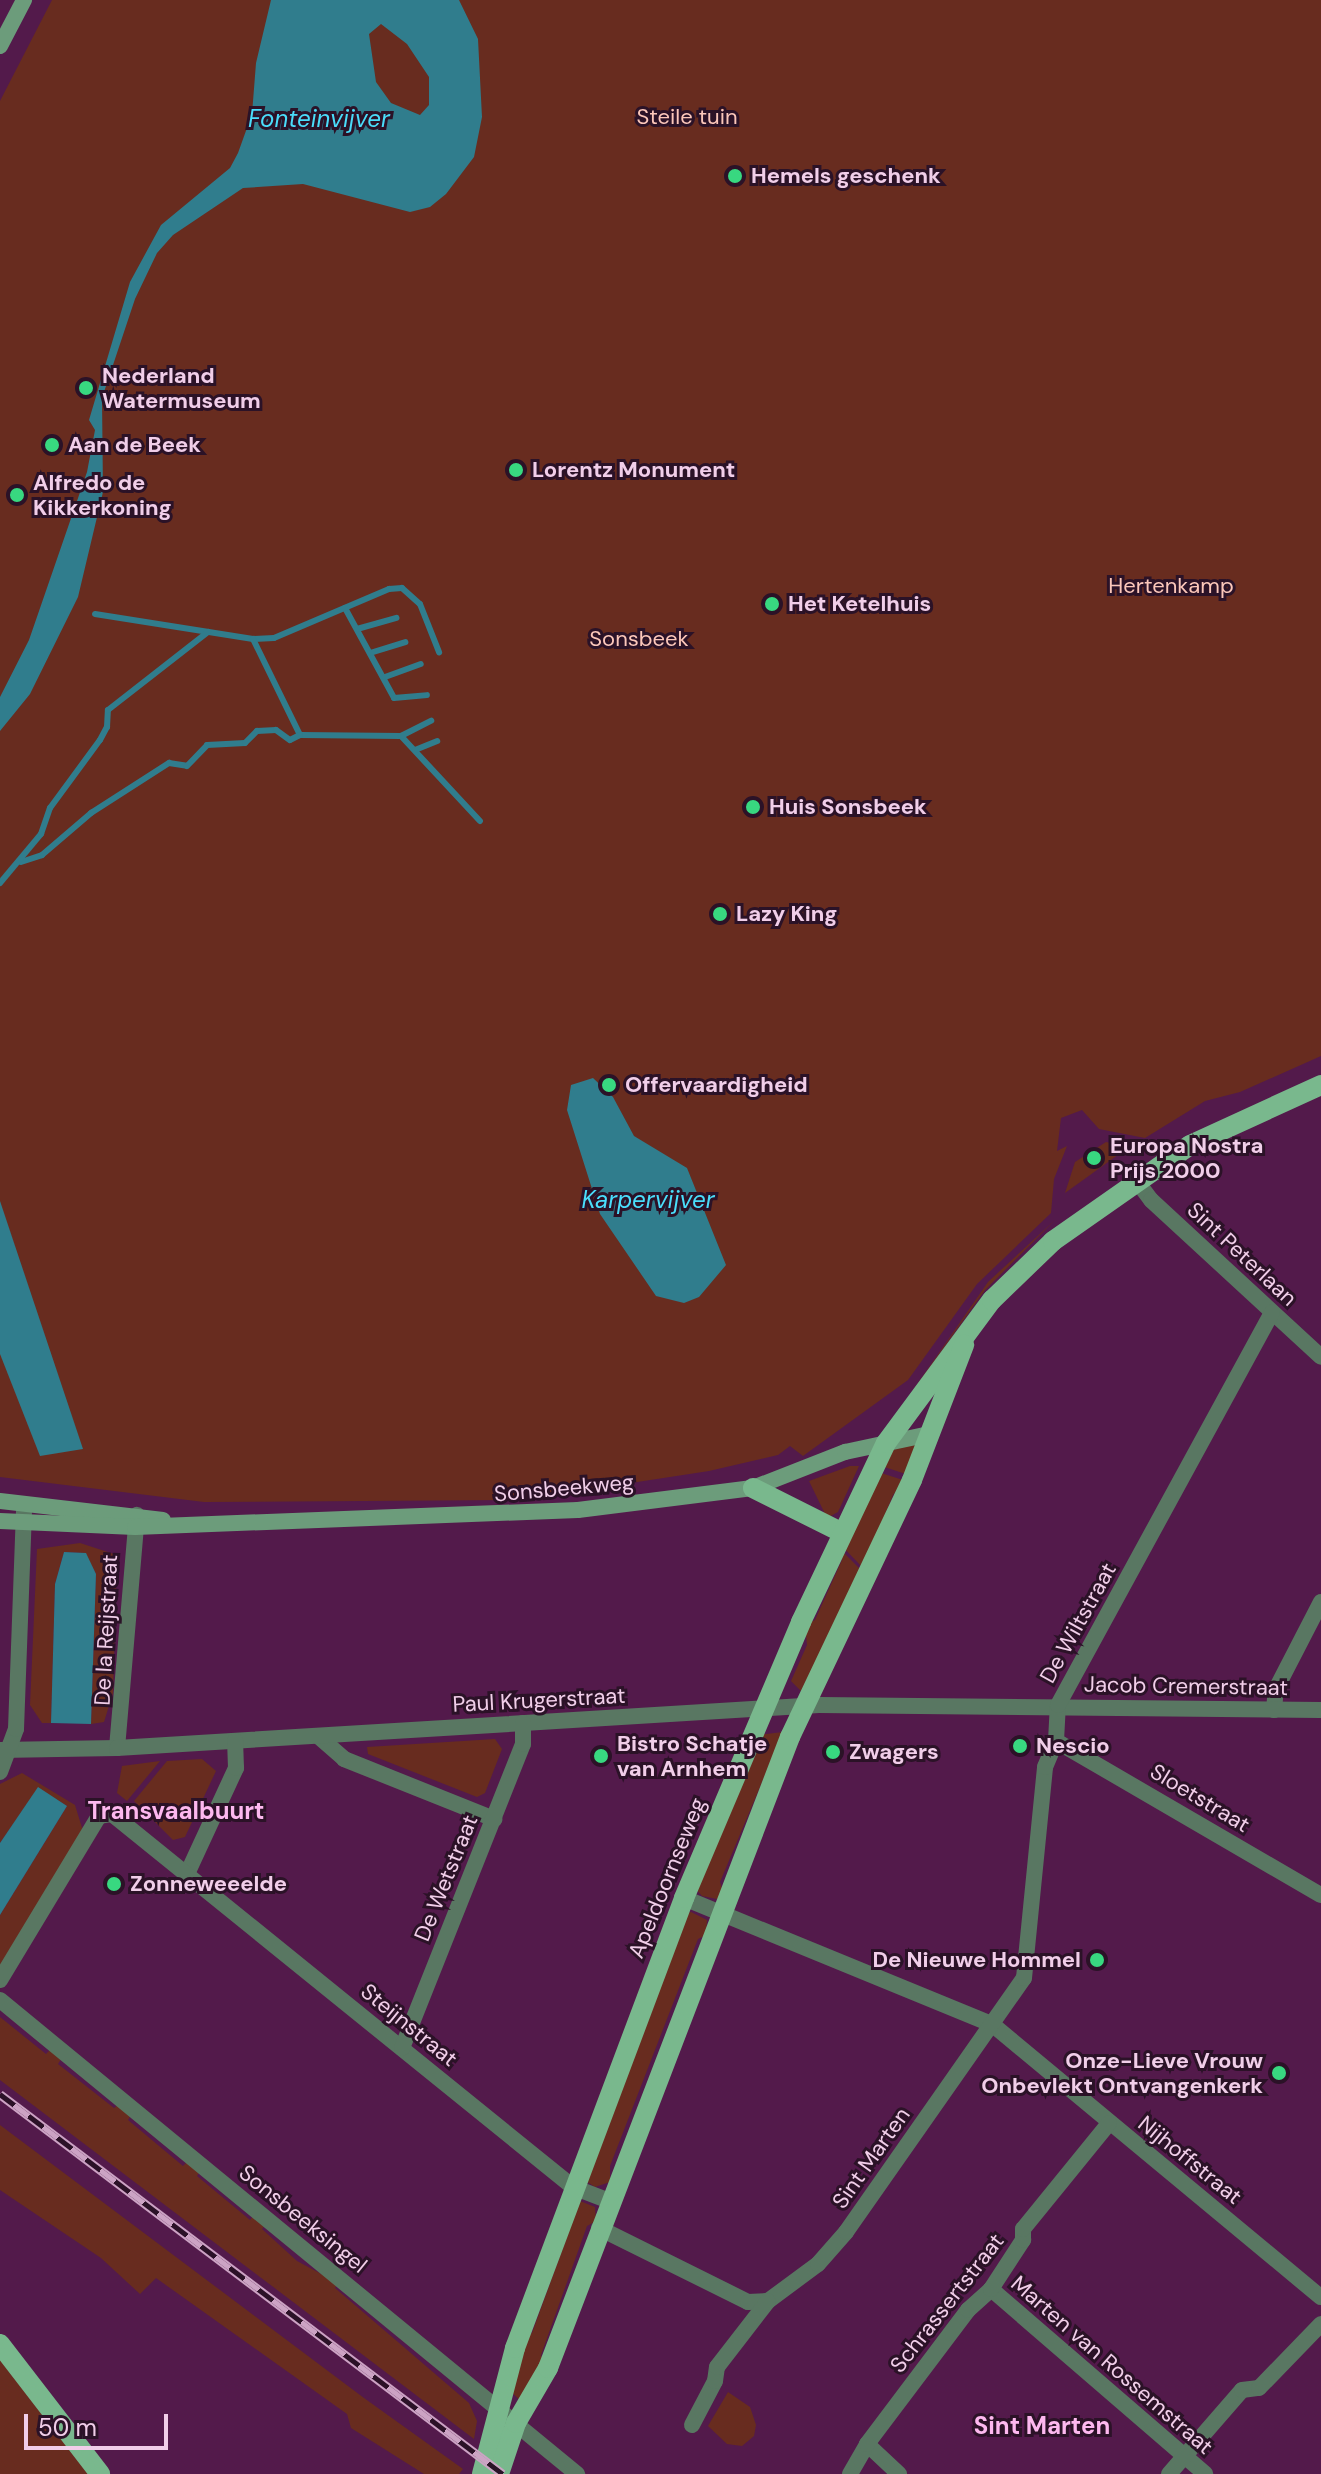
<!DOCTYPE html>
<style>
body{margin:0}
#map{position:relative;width:1321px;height:2474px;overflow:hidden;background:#531a4b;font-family:"DM Sans",sans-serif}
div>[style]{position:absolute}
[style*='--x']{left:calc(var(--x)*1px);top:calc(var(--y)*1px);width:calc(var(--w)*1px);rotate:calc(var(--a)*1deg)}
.green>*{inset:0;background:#682c1f}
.water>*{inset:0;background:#307d8d}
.stream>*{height:6px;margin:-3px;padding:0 3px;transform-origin:3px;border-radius:3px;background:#307d8d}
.street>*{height:16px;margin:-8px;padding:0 8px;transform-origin:8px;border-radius:8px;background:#597762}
.secondary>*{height:16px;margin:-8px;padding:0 8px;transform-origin:8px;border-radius:8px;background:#6c9c7b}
.primary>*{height:20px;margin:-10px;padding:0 10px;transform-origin:10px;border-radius:10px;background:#79b88d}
.rail>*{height:9px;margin-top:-4.5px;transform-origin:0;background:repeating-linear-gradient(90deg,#2b1227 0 18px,#cca3c4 0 36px);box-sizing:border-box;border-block:2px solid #cca3c4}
.dots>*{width:22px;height:22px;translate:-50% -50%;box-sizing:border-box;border:4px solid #2b1227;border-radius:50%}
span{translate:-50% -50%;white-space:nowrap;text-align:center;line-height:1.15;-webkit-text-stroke:6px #2b1227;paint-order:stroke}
.park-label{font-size:22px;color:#fcc7ba}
.poi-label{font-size:22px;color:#f1cee9;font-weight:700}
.left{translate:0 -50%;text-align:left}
.right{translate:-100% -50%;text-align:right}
.street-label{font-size:22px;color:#f1cee9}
.water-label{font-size:24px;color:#4addfa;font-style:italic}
.neighbourhood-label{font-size:24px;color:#fdb8ef;font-weight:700}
.scale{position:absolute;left:24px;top:2414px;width:144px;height:36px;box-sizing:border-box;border:4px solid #f1cee9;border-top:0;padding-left:10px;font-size:24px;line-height:28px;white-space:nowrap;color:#f1cee9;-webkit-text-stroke:6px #2b1227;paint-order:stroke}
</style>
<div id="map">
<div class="green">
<div style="clip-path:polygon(52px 0,1321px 0,1321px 1056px,1240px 1092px,1205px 1101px,1145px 1138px,1099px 1129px,1082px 1110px,1061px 1118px,1057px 1151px,1067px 1146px,1054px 1179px,1051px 1213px,977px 1284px,908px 1380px,803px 1456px,790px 1446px,778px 1455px,709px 1471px,520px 1500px,204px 1502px,0 1477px,0 101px)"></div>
<div style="clip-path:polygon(1106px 1142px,1129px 1147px,1065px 1193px,1075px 1162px)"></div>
<div style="clip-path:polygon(1055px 1220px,985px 1290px,909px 1396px,988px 1282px)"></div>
<div style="clip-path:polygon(920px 1442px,909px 1475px,878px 1465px,886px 1452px)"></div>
<div style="clip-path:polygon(850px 1466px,859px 1466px,838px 1512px,827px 1518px,809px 1481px)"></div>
<div style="clip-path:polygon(875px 1471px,906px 1481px,893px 1495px,863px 1568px,841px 1545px)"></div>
<div style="clip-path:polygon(80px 1543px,117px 1555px,113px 1693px,104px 1722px,91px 1724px,96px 1574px,85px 1553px,64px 1552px,55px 1584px,51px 1723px,42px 1723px,30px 1705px,37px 1549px)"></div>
<div style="clip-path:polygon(840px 1549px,864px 1573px,801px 1691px,791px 1681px,807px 1645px,805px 1625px,815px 1620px,842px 1560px)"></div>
<div style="clip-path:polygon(783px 1732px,720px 1882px,723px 1892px,717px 1899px,702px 1896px,696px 1889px,759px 1747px,757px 1735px)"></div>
<div style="clip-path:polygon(495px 1739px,502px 1749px,485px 1793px,477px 1797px,368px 1754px,367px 1747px)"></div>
<div style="clip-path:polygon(202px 1759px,216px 1771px,185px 1837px,173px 1840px,134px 1801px,167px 1761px)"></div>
<div style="clip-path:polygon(160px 1761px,127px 1801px,117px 1793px,122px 1766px)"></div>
<div style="clip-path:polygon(22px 1773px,75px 1805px,83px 1831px,0 1971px,0 1915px,67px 1806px,38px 1788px,0 1843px,0 1784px)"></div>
<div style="clip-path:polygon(691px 1912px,707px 1920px,706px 1935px,698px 1939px,610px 2166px,610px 2182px,595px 2187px,586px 2181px,685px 1914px)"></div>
<div style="clip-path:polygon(0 2017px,46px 2054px,50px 2050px,61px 2059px,58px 2064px,114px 2108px,118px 2105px,131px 2115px,128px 2120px,183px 2166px,187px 2162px,200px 2171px,197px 2176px,250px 2220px,254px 2215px,266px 2224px,262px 2229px,297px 2261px,338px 2283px,335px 2288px,469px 2403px,477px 2421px,474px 2439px,0 2080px)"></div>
<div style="clip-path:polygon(0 2125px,364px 2398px,463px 2469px,459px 2474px,424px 2474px,351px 2428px,347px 2414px,156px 2278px,140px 2294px,101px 2258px,0 2190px)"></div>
<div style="clip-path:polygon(580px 2201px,595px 2207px,596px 2221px,587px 2226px,541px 2355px,544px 2363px,522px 2402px,510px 2391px,525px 2338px,532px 2333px)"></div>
<div style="clip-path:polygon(0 2360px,88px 2474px,0 2474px)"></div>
<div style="clip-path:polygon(728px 2392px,750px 2407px,756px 2425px,754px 2436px,742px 2446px,727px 2444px,708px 2426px)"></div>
</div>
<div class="water">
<div style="clip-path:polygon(evenodd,271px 0,459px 0,478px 39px,482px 117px,474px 157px,446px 194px,430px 207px,410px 212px,303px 184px,243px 188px,173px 235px,157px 253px,135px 299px,102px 398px,103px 492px,78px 597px,30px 694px,0 731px,0 697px,29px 640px,87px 472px,95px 430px,89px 420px,130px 282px,161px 225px,230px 168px,238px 153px,252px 114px,256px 63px,271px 0,381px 24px,407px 44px,429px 77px,429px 105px,420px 115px,391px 103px,376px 82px,369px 34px,381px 24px)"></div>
<div style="clip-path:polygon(593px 1078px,613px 1097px,634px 1136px,687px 1168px,726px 1265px,699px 1297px,684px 1303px,656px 1296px,600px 1214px,567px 1110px,571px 1085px)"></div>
<div style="clip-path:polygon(0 1201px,83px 1449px,40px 1456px,0 1354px)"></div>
<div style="clip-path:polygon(64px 1552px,86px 1553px,96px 1574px,91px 1724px,51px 1723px,55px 1584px)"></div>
<div style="clip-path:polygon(38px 1787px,67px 1806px,0 1915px,0 1843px)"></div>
</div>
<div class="stream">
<div style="--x:345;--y:608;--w:102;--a:61.4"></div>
<div style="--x:394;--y:698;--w:33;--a:-5"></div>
<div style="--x:95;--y:614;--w:160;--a:9"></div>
<div style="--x:253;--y:639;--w:21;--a:-3"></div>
<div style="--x:274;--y:638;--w:125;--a:-23.1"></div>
<div style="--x:389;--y:589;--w:13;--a:-4"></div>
<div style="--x:402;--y:588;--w:24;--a:42"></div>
<div style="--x:420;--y:604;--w:52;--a:68.4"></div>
<div style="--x:357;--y:629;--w:41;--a:-15.8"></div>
<div style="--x:253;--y:639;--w:107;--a:63.9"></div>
<div style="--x:300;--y:735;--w:101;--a:0.6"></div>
<div style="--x:401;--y:736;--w:116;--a:47.1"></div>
<div style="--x:370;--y:653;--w:37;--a:-17"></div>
<div style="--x:385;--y:677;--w:38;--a:-20"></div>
<div style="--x:401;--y:736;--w:34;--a:-27"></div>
<div style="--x:415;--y:750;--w:24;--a:-22"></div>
<div style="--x:21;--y:862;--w:22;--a:-18"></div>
<div style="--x:42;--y:855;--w:65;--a:-40.6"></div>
<div style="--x:91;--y:813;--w:93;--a:-32.7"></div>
<div style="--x:169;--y:763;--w:18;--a:9"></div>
<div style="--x:187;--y:766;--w:29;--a:-46"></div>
<div style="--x:207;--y:745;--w:38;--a:-3"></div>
<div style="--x:245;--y:743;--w:17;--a:-45"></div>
<div style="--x:257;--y:731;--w:19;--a:-3"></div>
<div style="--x:276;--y:730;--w:17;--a:36"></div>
<div style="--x:290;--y:740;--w:11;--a:-27"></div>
<div style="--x:0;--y:883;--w:64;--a:-50.1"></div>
<div style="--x:41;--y:834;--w:28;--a:-71"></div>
<div style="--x:50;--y:808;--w:84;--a:-53.7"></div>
<div style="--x:100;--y:740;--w:15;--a:-62"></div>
<div style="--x:107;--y:727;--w:17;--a:-87"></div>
<div style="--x:108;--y:710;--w:127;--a:-38"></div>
</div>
<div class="street">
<div style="--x:1136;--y:1180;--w:25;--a:53"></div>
<div style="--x:1151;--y:1200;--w:231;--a:42.7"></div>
<div style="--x:1274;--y:1710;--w:21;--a:-85"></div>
<div style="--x:1276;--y:1689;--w:98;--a:-62.7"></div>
<div style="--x:318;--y:1736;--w:35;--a:41"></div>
<div style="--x:344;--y:1759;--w:162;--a:21.8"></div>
<div style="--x:1056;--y:1741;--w:306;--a:30.2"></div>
<div style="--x:117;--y:1748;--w:234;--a:-85.1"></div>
<div style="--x:0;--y:1750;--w:117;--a:-1"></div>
<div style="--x:117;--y:1748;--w:703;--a:-3.51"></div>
<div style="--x:819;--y:1705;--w:502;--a:0.57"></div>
<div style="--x:0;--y:1772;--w:46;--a:-69.6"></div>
<div style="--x:16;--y:1729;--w:220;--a:-87.9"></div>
<div style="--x:187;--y:1874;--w:117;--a:-65.2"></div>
<div style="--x:236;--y:1768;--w:27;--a:-92"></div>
<div style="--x:684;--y:1898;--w:334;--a:22.3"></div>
<div style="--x:993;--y:2025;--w:426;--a:39.7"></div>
<div style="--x:0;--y:1980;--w:192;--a:-58.9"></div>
<div style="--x:99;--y:1816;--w:13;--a:-9"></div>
<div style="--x:112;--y:1814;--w:593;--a:38.98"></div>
<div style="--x:573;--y:2187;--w:39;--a:21"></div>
<div style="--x:0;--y:2000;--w:747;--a:39.4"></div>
<div style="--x:402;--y:2048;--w:327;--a:-68.3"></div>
<div style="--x:523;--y:1744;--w:21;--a:-90"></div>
<div style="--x:599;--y:2228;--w:166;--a:26.4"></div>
<div style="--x:748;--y:2302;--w:20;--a:-3"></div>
<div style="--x:768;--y:2301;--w:62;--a:-36.5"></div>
<div style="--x:818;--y:2264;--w:43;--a:-48.8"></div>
<div style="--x:846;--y:2232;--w:310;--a:-55"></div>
<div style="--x:1024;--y:1978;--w:212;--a:-84.3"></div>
<div style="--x:1045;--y:1767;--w:28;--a:-67"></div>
<div style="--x:1056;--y:1741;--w:36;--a:-87"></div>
<div style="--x:1058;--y:1705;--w:447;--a:-61.4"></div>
<div style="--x:991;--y:2289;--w:283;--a:40.8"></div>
<div style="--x:692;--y:2425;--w:50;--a:-62.4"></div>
<div style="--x:715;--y:2381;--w:14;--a:-82"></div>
<div style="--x:717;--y:2367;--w:83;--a:-52.3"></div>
<div style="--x:867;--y:2444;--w:44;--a:43.2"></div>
<div style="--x:850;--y:2474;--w:34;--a:-60"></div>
<div style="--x:867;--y:2444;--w:168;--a:-53"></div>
<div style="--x:968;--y:2310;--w:31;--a:-42"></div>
<div style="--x:991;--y:2289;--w:59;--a:-56.9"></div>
<div style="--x:1023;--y:2240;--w:11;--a:-90"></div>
<div style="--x:1023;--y:2229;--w:136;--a:-50.9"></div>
<div style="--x:1169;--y:2474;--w:111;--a:-49"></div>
<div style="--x:1242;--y:2390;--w:17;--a:-7"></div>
<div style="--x:1259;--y:2388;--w:89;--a:-45.9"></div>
</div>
<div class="secondary">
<div style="--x:0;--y:46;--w:52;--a:-62.4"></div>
<div style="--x:0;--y:1501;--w:164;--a:6.6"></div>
<div style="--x:0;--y:1521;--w:135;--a:2.5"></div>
<div style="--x:135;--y:1527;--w:443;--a:-2.2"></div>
<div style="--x:578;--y:1510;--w:176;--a:-7.2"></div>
<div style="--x:753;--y:1488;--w:99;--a:-21.4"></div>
<div style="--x:845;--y:1452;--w:87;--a:-12"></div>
</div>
<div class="primary">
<div style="--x:753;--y:1488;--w:98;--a:26.6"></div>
<div style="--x:0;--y:2344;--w:164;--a:52.4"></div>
<div style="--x:482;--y:2474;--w:130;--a:-75.3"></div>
<div style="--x:515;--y:2348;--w:481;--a:-69.4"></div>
<div style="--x:684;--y:1898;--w:300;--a:-67"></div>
<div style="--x:801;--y:1622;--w:198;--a:-64.6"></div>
<div style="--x:886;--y:1443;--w:178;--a:-53.5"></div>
<div style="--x:992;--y:1300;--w:85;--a:-44"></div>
<div style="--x:1053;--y:1241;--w:167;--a:-35"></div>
<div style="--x:1190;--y:1145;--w:144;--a:-24.6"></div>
<div style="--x:499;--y:2474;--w:54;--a:-71.6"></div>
<div style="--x:516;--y:2423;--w:64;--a:-59.8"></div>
<div style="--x:548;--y:2368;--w:676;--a:-69.02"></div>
<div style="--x:790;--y:1737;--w:284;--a:-64.6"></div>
<div style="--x:912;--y:1480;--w:145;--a:-68.9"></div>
</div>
<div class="rail">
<div style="--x:0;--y:2094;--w:630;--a:37.07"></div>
</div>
<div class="dots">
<div style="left:735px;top:176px;background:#38d880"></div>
<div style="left:86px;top:388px;background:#38d880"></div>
<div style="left:52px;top:445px;background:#38d880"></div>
<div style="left:516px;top:470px;background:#38d880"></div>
<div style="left:17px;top:495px;background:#38d880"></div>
<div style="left:772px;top:604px;background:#38d880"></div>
<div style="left:753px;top:807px;background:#38d880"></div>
<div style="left:720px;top:914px;background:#38d880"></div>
<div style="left:609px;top:1085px;background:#38d880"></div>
<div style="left:1094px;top:1158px;background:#38d880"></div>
<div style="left:1020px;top:1746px;background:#38d880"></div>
<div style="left:833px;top:1752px;background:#38d880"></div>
<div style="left:601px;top:1756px;background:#38d880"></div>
<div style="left:114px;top:1884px;background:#38d880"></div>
<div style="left:1097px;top:1960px;background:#38d880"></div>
<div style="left:1279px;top:2073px;background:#38d880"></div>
</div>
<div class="park-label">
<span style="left:687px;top:117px">Steile tuin</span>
<span style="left:1171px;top:586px">Hertenkamp</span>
<span style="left:639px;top:639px">Sonsbeek</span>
</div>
<div class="poi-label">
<span class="left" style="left:751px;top:176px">Hemels geschenk</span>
<span class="left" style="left:102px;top:388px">Nederland<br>Watermuseum</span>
<span class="left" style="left:68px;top:445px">Aan de Beek</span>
<span class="left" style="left:532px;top:470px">Lorentz Monument</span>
<span class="left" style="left:33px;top:495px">Alfredo de<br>Kikkerkoning</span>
<span class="left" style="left:788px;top:604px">Het Ketelhuis</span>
<span class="left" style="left:769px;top:807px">Huis Sonsbeek</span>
<span class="left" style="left:736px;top:914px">Lazy King</span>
<span class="left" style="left:625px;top:1085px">Offervaardigheid</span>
<span class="left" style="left:1110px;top:1158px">Europa Nostra<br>Prijs 2000</span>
<span class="left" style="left:617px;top:1756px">Bistro Schatje<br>van Arnhem</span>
<span class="left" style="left:1036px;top:1746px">Nescio</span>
<span class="left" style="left:849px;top:1752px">Zwagers</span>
<span class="left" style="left:130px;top:1884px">Zonneweeelde</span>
<span class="right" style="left:1081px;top:1960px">De Nieuwe Hommel</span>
<span class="right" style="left:1263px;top:2073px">Onze-Lieve Vrouw<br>Onbevlekt Ontvangenkerk</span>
</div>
<div class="street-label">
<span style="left:1242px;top:1254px;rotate:43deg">Sint Peterlaan</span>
<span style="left:564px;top:1488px;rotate:-5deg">Sonsbeekweg</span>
<span style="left:1078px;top:1623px;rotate:-61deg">De Wiltstraat</span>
<span style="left:106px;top:1630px;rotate:-87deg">De la Reijstraat</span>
<span style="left:1186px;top:1686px;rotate:1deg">Jacob Cremerstraat</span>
<span style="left:539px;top:1700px;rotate:-3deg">Paul Krugerstraat</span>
<span style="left:1200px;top:1798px;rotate:31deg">Sloetstraat</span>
<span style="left:446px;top:1878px;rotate:-68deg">De Wetstraat</span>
<span style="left:667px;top:1878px;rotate:-68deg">Apeldoornseweg</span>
<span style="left:409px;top:2025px;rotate:39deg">Steijnstraat</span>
<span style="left:871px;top:2158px;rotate:-55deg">Sint Marten</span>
<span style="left:1190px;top:2160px;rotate:39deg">Nijhoffstraat</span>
<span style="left:303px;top:2219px;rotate:39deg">Sonsbeeksingel</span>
<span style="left:947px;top:2303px;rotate:-52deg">Schrassertstraat</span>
<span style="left:1112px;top:2365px;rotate:41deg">Marten van Rossemstraat</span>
</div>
<div class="water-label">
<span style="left:319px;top:119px">Fonteinvijver</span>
<span style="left:648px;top:1200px">Karpervijver</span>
</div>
<div class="neighbourhood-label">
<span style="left:176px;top:1811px">Transvaalbuurt</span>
<span style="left:1042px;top:2426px">Sint Marten</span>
</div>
<div class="scale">50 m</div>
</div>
